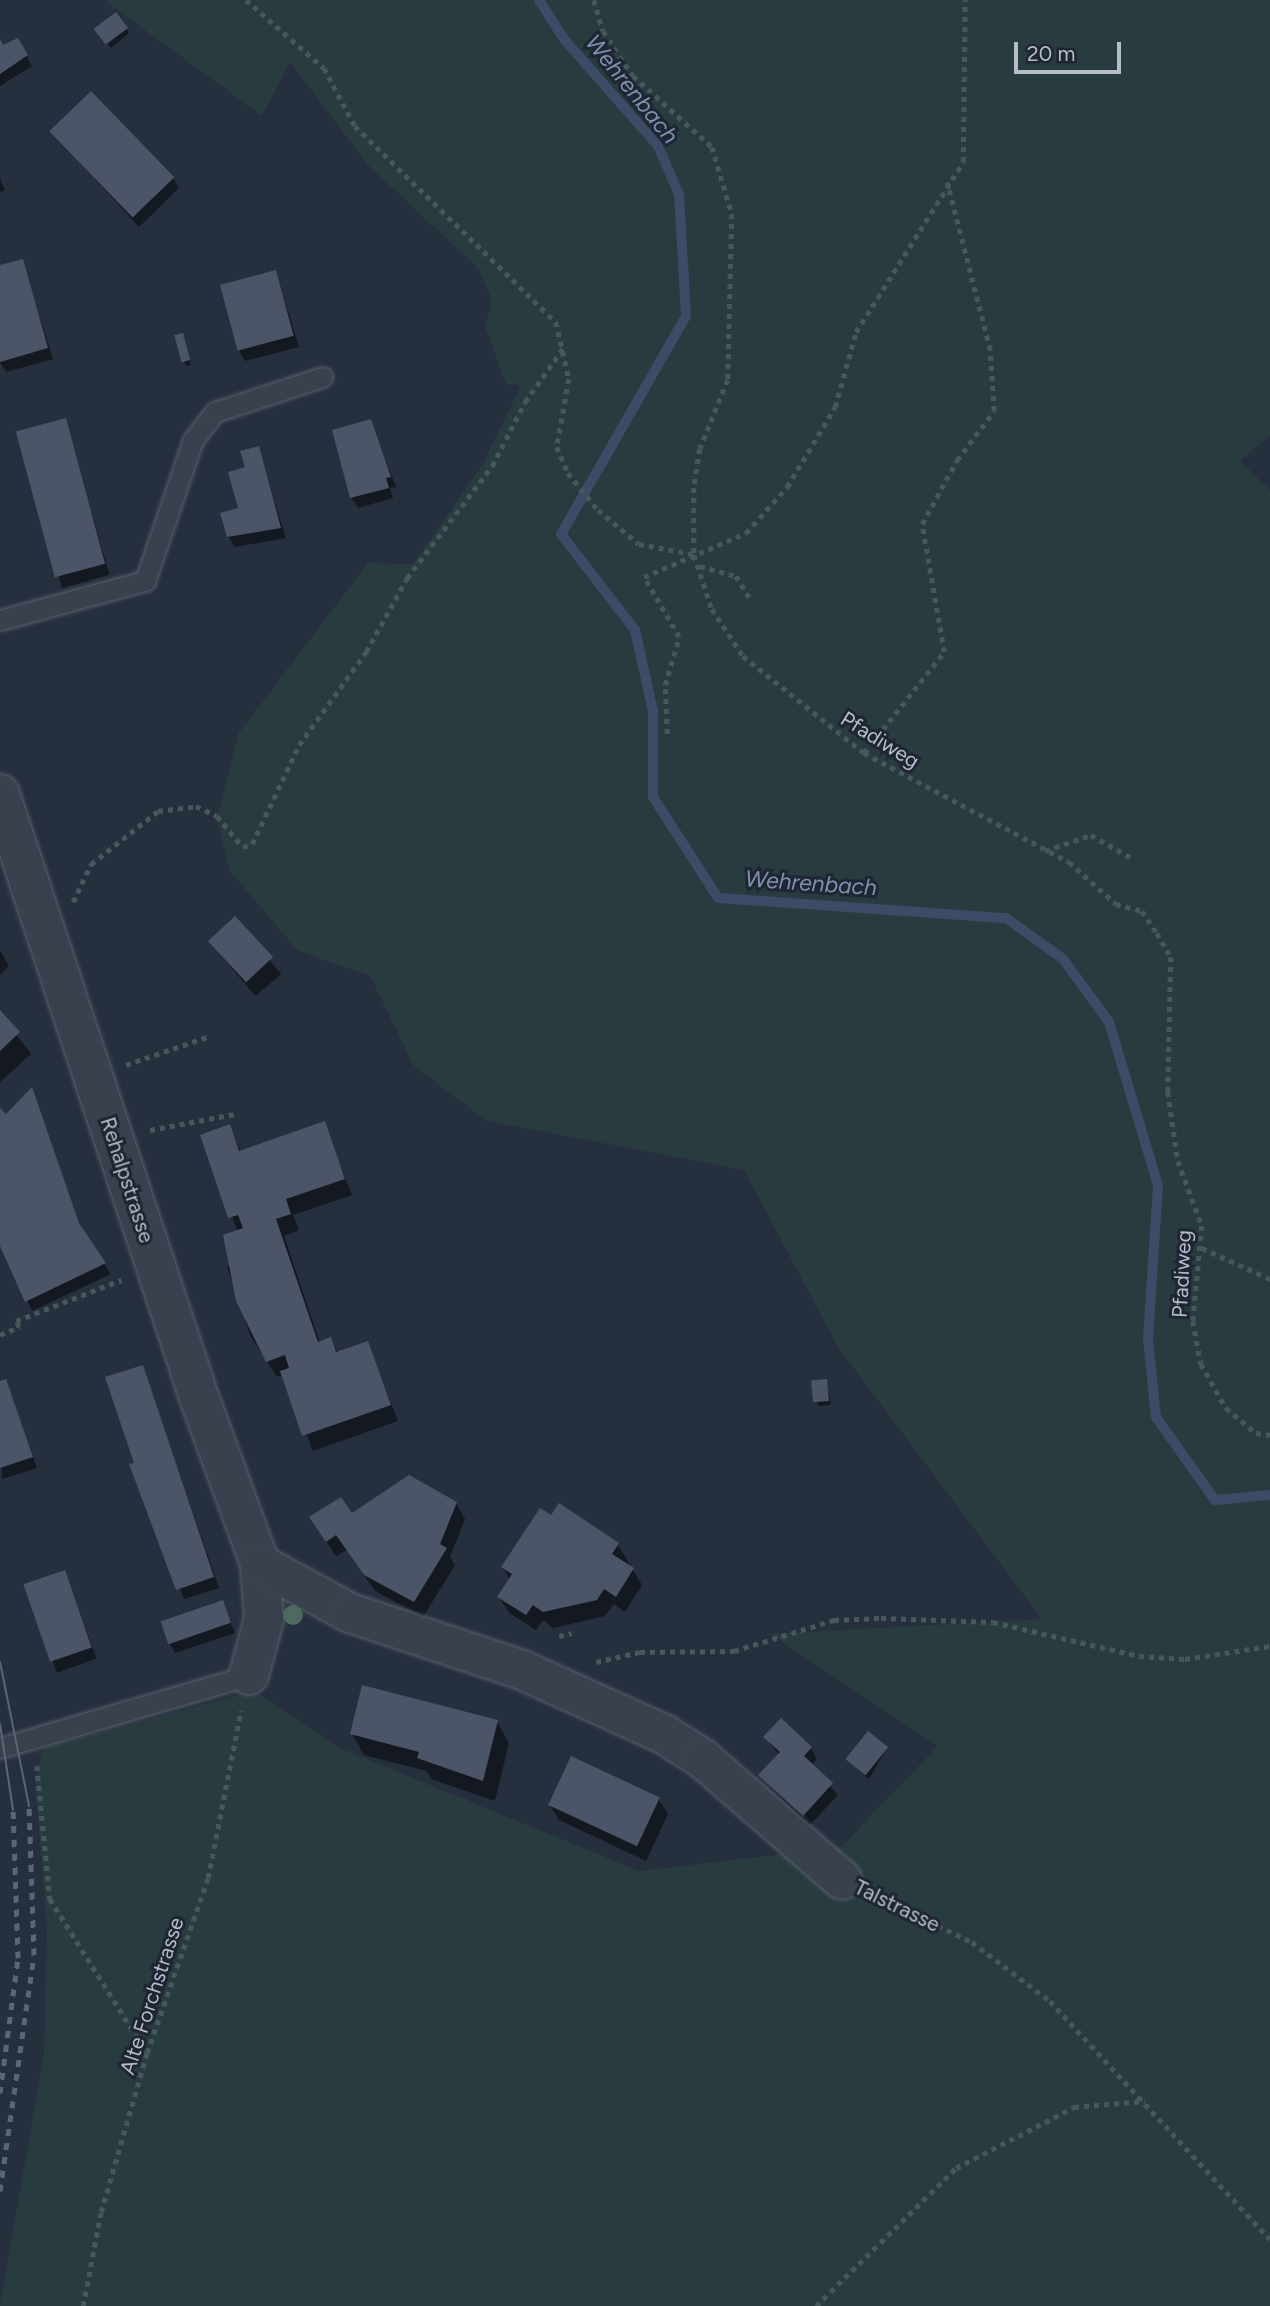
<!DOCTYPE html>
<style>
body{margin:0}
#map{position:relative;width:1270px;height:2306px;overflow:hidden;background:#262f3e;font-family:Figtree,sans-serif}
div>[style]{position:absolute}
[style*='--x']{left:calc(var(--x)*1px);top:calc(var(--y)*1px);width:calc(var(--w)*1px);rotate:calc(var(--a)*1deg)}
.green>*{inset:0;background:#283b3f}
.shadow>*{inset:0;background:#0007;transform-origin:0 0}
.stream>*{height:10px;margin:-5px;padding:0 5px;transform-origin:5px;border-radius:5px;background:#3c4b66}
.building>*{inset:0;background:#4c5567;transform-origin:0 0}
.path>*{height:4.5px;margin-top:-2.25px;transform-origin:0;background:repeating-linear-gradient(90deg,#46585c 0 5px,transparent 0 10px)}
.roads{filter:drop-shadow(0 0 2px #585f6c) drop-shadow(0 0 2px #585f6c)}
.service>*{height:19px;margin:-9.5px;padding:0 9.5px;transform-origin:9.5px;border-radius:9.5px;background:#3a414e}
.minor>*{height:38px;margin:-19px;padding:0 19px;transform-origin:19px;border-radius:19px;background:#3a414e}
.tram>*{height:2px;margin:-1px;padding:0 1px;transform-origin:1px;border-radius:1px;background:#5c6575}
.rail>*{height:5px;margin-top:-2.5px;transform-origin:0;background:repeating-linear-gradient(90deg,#5c6575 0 7px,transparent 0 14px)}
.trees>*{width:20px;height:20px;margin:-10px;border-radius:50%;background:#4e6960}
span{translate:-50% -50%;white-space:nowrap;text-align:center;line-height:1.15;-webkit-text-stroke:6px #1f2633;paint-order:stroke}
.street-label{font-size:21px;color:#b6bcc9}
.water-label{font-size:23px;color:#7f90af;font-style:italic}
.scale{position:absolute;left:1014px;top:42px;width:107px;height:32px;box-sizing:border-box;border:4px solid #b6bcc9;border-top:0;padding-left:9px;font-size:21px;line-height:24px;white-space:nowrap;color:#b6bcc9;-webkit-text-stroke:5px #1f2633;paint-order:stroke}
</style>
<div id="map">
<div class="green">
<div style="clip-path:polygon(104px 0,1270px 0,1270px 435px,1240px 461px,1270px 490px,1270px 2306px,0 2306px,44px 2053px,47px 1928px,35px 1780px,43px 1748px,254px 1691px,342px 1749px,639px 1871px,841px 1847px,938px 1746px,770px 1634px,1042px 1619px,839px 1349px,744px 1170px,487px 1121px,414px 1066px,370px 976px,297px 950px,230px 871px,217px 818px,238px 734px,368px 563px,413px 564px,483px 464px,521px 385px,506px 384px,485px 327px,492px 300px,478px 268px,368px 165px,290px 62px,262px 116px)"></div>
</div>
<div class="shadow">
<div style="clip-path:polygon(127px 29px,129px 33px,111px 48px,100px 35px)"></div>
<div style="clip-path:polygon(18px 40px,32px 66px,0 86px,0 42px,3px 47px)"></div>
<div style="clip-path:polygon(51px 131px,173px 178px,179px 188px,139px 227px)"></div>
<div style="clip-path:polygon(0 179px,5px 190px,0 192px)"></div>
<div style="clip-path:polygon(22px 261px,53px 359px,6px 372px,0 362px,0 267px)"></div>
<div style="clip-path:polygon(276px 272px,299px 347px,245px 361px,239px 350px)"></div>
<div style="clip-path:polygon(182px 335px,191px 365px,187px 366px,184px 362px)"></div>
<div style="left:65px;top:420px;width:161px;height:49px;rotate:74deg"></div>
<div style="clip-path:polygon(370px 422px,396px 487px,390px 488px,393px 498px,358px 508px,351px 497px)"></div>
<div style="clip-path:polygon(258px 448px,286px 538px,235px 547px,228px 536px)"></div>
<div style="left:235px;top:919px;width:72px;height:34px;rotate:50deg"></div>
<div style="clip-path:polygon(0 950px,9px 966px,0 975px)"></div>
<div style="clip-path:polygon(0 1013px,31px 1054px,0 1082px)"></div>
<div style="clip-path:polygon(32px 1090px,82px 1232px,111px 1274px,32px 1311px,0 1242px,0 1111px,6px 1117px)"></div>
<div style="clip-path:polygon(324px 1124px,352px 1195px,293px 1215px,299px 1230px,284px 1236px,320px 1343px,330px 1339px,338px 1353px,367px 1343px,398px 1421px,313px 1451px,283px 1375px,277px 1377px,250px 1335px,227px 1267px,235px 1265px,238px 1232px,202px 1136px,229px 1126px,241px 1152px)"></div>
<div style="clip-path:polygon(142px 1367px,219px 1588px,184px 1599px,136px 1464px)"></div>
<div style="clip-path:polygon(6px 1381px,37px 1468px,2px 1479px,0 1384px)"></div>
<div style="clip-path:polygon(826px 1381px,831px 1405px,819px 1406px,816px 1401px)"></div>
<div style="clip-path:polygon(456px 1503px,465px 1519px,450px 1557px,455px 1565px,423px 1617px,375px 1591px,347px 1550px,336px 1556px,321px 1534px,352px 1515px)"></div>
<div style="clip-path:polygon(559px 1506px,618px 1545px,642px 1585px,625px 1612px,614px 1604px,605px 1616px,553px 1628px,543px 1620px,536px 1630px,509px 1613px,499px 1597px,510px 1580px,503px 1568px)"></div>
<div style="left:65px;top:1572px;width:92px;height:42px;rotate:70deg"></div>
<div style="clip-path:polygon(222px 1602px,235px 1633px,175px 1653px,169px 1643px)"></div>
<div style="clip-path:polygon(781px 1721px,811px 1748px,817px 1759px,811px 1765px,838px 1795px,809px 1826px,760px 1776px,779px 1755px,765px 1737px)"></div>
<div style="clip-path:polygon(497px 1722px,509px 1743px,495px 1801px,431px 1779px,427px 1771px,364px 1755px,352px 1734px)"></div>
<div style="clip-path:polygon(887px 1748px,869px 1779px,848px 1759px)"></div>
<div style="clip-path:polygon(658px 1798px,668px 1814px,646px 1861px,559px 1820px,550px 1805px)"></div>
</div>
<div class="stream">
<div style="--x:539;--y:0;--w:46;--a:57.3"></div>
<div style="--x:564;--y:39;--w:142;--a:48.7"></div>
<div style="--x:658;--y:146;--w:52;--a:66.4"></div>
<div style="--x:679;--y:194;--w:122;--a:86.7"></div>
<div style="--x:686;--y:316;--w:251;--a:119.8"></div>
<div style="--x:561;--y:534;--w:121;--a:52.4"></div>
<div style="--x:635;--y:630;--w:83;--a:77.5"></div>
<div style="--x:653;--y:711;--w:86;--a:90"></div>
<div style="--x:653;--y:797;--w:120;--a:57.2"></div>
<div style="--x:718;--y:898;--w:289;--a:4"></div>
<div style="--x:1006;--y:918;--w:70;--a:35.7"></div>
<div style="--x:1063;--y:959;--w:78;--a:53.9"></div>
<div style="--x:1109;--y:1022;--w:170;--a:73.3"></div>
<div style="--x:1158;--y:1185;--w:155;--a:93.7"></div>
<div style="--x:1148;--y:1340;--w:77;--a:84.1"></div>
<div style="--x:1156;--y:1417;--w:102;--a:54.6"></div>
<div style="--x:1215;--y:1500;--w:55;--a:-5.2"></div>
</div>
<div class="building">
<div style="left:116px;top:12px;width:20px;height:28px;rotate:53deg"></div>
<div style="clip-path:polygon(18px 38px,28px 55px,0 74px,0 39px,3px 45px)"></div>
<div style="left:91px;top:91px;width:120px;height:58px;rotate:46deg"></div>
<div style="clip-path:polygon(23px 259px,48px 348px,0 362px,0 265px)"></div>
<div style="left:276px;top:270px;width:68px;height:58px;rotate:75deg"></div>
<div style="left:183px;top:333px;width:28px;height:9px;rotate:75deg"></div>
<div style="left:66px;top:418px;width:151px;height:52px;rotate:75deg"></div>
<div style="clip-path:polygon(371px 419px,391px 477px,386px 478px,389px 488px,350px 498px,332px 430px)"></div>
<div style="clip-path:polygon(259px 446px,281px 528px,227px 537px,220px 513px,238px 508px,228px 472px,245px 467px,240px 451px)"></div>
<div style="left:235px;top:916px;width:56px;height:37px;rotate:47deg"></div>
<div style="clip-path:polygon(0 1010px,20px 1032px,0 1051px)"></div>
<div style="clip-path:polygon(32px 1087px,79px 1223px,106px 1263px,25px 1302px,0 1246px,0 1108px,6px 1114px)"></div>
<div style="clip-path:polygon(325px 1121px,345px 1179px,286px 1199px,291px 1214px,276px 1219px,318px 1342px,331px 1337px,336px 1352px,368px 1341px,391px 1405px,302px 1436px,280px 1371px,289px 1368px,285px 1355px,266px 1362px,236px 1301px,223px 1235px,243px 1228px,238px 1215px,228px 1218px,200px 1135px,230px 1124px,239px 1151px)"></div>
<div style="clip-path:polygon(143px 1365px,214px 1577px,176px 1590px,129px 1464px,134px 1463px,105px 1377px)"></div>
<div style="clip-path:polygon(6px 1379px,33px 1457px,0 1468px,0 1381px)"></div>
<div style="left:827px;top:1379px;width:22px;height:16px;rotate:85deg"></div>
<div style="clip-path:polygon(409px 1475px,457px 1502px,440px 1544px,447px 1548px,414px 1602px,364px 1575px,336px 1535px,326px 1542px,309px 1517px,341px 1497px,352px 1513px)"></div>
<div style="clip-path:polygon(559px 1503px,619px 1543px,612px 1554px,634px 1568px,616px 1597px,604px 1589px,597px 1600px,543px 1612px,533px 1605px,526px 1615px,497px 1597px,512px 1574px,501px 1567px,540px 1508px,551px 1515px)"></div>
<div style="left:65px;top:1570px;width:82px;height:44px;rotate:71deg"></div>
<div style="left:223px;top:1600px;width:24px;height:66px;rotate:71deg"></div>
<div style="clip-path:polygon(362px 1685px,498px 1720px,483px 1781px,417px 1758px,419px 1752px,350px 1734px)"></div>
<div style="clip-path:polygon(781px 1718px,812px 1747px,804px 1756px,833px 1783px,803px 1816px,758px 1775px,780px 1752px,763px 1737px)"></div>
<div style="left:868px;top:1731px;width:26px;height:36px;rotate:39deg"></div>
<div style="left:571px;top:1756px;width:98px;height:54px;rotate:25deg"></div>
</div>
<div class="path">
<div style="--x:246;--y:0;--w:103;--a:41.1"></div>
<div style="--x:324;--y:68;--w:66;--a:61.9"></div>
<div style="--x:355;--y:126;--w:281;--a:44.3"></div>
<div style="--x:556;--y:322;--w:58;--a:77.2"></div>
<div style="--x:569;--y:379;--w:69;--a:100"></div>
<div style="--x:557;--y:447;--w:28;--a:67"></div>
<div style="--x:568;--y:473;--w:48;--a:51"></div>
<div style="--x:598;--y:510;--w:53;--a:39.7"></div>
<div style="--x:639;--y:544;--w:54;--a:10.7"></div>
<div style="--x:594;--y:0;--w:32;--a:74"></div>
<div style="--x:603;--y:31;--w:54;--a:56.3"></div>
<div style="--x:633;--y:76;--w:106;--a:41.9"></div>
<div style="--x:712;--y:147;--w:70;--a:73.4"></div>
<div style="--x:732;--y:214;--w:166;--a:91.4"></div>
<div style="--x:728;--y:380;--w:74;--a:112.1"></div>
<div style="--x:700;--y:449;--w:39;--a:99"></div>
<div style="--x:694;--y:488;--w:67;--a:90"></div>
<div style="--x:694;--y:555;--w:57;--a:71.6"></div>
<div style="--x:712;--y:609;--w:56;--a:56.6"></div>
<div style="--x:743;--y:656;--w:155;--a:38.7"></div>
<div style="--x:864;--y:753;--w:232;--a:28"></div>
<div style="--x:1069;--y:862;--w:63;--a:41.8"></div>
<div style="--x:1116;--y:904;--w:27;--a:15"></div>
<div style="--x:1142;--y:911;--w:27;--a:56"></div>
<div style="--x:1157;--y:933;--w:28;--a:60"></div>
<div style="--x:1171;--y:957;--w:135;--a:91.3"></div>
<div style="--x:1168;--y:1092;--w:70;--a:81.8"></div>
<div style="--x:1178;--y:1161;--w:69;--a:69.7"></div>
<div style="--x:1202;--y:1226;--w:95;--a:95.4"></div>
<div style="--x:1193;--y:1321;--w:44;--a:79.5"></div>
<div style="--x:1201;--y:1364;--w:51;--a:60.4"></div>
<div style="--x:1226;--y:1408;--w:39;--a:40"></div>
<div style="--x:1256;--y:1433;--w:14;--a:8"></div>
<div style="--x:700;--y:566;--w:37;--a:16"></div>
<div style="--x:736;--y:576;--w:28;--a:58"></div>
<div style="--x:667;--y:734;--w:49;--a:-92.3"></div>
<div style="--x:665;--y:685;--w:50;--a:-73.7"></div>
<div style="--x:679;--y:637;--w:69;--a:-120.3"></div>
<div style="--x:644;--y:577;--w:111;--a:-23.3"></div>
<div style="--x:746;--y:533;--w:62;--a:-48.3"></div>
<div style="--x:787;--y:487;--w:93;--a:-59"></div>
<div style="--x:835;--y:407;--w:78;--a:-74.4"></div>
<div style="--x:856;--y:332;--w:201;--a:-57.8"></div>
<div style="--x:963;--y:162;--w:162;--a:-89.3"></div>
<div style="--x:864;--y:753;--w:129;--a:-51.6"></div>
<div style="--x:944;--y:652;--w:130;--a:-99.8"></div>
<div style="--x:922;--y:524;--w:73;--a:-61.3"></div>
<div style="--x:957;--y:460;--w:61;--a:-52.9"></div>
<div style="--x:994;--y:411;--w:61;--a:-93.8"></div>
<div style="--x:990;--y:350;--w:173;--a:-104.4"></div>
<div style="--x:1045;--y:851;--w:49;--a:-19.2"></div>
<div style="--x:1091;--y:835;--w:45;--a:29.4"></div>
<div style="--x:73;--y:902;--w:42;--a:-64.7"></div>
<div style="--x:91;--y:864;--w:85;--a:-38.3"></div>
<div style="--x:158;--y:811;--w:38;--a:-7"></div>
<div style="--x:196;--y:806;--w:23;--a:25"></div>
<div style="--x:217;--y:816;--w:40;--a:50"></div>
<div style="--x:243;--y:847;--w:9;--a:-18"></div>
<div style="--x:252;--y:844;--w:110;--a:-64.6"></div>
<div style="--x:299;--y:745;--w:115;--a:-54.2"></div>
<div style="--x:366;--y:652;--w:85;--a:-61"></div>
<div style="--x:407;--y:578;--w:141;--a:-52.8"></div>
<div style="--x:492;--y:466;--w:72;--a:-62.7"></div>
<div style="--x:525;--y:402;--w:67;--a:-54.7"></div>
<div style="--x:126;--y:1065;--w:86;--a:-19.1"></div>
<div style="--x:150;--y:1130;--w:86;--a:-10.7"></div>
<div style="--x:1202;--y:1248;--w:75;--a:24.5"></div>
<div style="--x:0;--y:1335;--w:21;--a:-23"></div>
<div style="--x:19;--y:1327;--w:7;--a:-117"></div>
<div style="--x:16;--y:1321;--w:113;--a:-21.3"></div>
<div style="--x:559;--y:1636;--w:13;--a:-13"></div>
<div style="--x:596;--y:1662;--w:45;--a:-12.8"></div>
<div style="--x:640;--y:1652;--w:94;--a:-0.6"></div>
<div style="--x:734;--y:1651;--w:105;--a:-17.2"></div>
<div style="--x:834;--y:1620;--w:47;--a:-2.4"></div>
<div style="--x:881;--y:1618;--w:112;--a:2"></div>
<div style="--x:993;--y:1622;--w:150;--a:13.1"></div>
<div style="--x:1139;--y:1656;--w:46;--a:3.7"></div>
<div style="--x:1185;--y:1659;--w:86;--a:-8.7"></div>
<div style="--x:37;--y:1766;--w:134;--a:84.4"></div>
<div style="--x:50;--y:1899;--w:182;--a:57.8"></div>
<div style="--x:875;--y:1895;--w:108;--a:25.9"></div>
<div style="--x:972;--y:1942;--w:98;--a:37.1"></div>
<div style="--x:1050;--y:2001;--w:324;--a:47.3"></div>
<div style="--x:83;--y:2306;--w:96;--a:-79.2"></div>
<div style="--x:101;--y:2212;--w:166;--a:-73.9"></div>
<div style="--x:147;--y:2053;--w:185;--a:-70.8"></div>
<div style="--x:208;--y:1878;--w:171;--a:-78.9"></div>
<div style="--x:816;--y:2306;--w:197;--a:-44.6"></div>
<div style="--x:956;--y:2168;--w:133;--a:-27.3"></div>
<div style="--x:1074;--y:2107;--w:71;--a:-4.8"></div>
</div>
<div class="roads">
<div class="service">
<div style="--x:0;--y:620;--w:150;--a:-15.1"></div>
<div style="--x:145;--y:581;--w:149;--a:-71.2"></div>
<div style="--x:193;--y:440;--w:36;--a:-52"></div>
<div style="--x:215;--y:412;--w:113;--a:-18.1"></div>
<div style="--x:0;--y:1748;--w:259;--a:-16.3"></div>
</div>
<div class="minor">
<div style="--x:0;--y:794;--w:635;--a:71.74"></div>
<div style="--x:199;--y:1397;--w:178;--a:69.9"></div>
<div style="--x:260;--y:1564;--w:55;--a:85.8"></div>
<div style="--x:264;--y:1619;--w:58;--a:105"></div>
<div style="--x:260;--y:1564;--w:102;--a:28.6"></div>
<div style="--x:350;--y:1613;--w:181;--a:18.3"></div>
<div style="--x:522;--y:1670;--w:156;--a:24.3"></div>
<div style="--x:664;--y:1734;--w:46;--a:32.7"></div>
<div style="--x:703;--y:1759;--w:184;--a:41"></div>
</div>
</div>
<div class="tram">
<div style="--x:0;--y:1662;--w:147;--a:78.6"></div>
<div style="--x:0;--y:1724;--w:87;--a:81.4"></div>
</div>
<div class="rail">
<div style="--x:0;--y:2093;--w:136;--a:-82.4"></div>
<div style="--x:18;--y:1958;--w:148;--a:-91.9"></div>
<div style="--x:0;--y:2191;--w:238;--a:-81.8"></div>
<div style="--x:34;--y:1955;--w:149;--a:-91.9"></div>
</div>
<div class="trees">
<div style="left:293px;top:1615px"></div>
</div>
<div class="street-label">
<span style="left:880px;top:740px;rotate:32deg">Pfadiweg</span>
<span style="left:127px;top:1180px;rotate:72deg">Rehalpstrasse</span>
<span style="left:1182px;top:1274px;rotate:-87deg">Pfadiweg</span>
<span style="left:897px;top:1906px;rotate:26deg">Talstrasse</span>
<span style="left:152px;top:1996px;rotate:-72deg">Alte Forchstrasse</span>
</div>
<div class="water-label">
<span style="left:632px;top:89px;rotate:51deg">Wehrenbach</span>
<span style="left:811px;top:883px;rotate:4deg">Wehrenbach</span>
</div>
<div class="scale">20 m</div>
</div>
